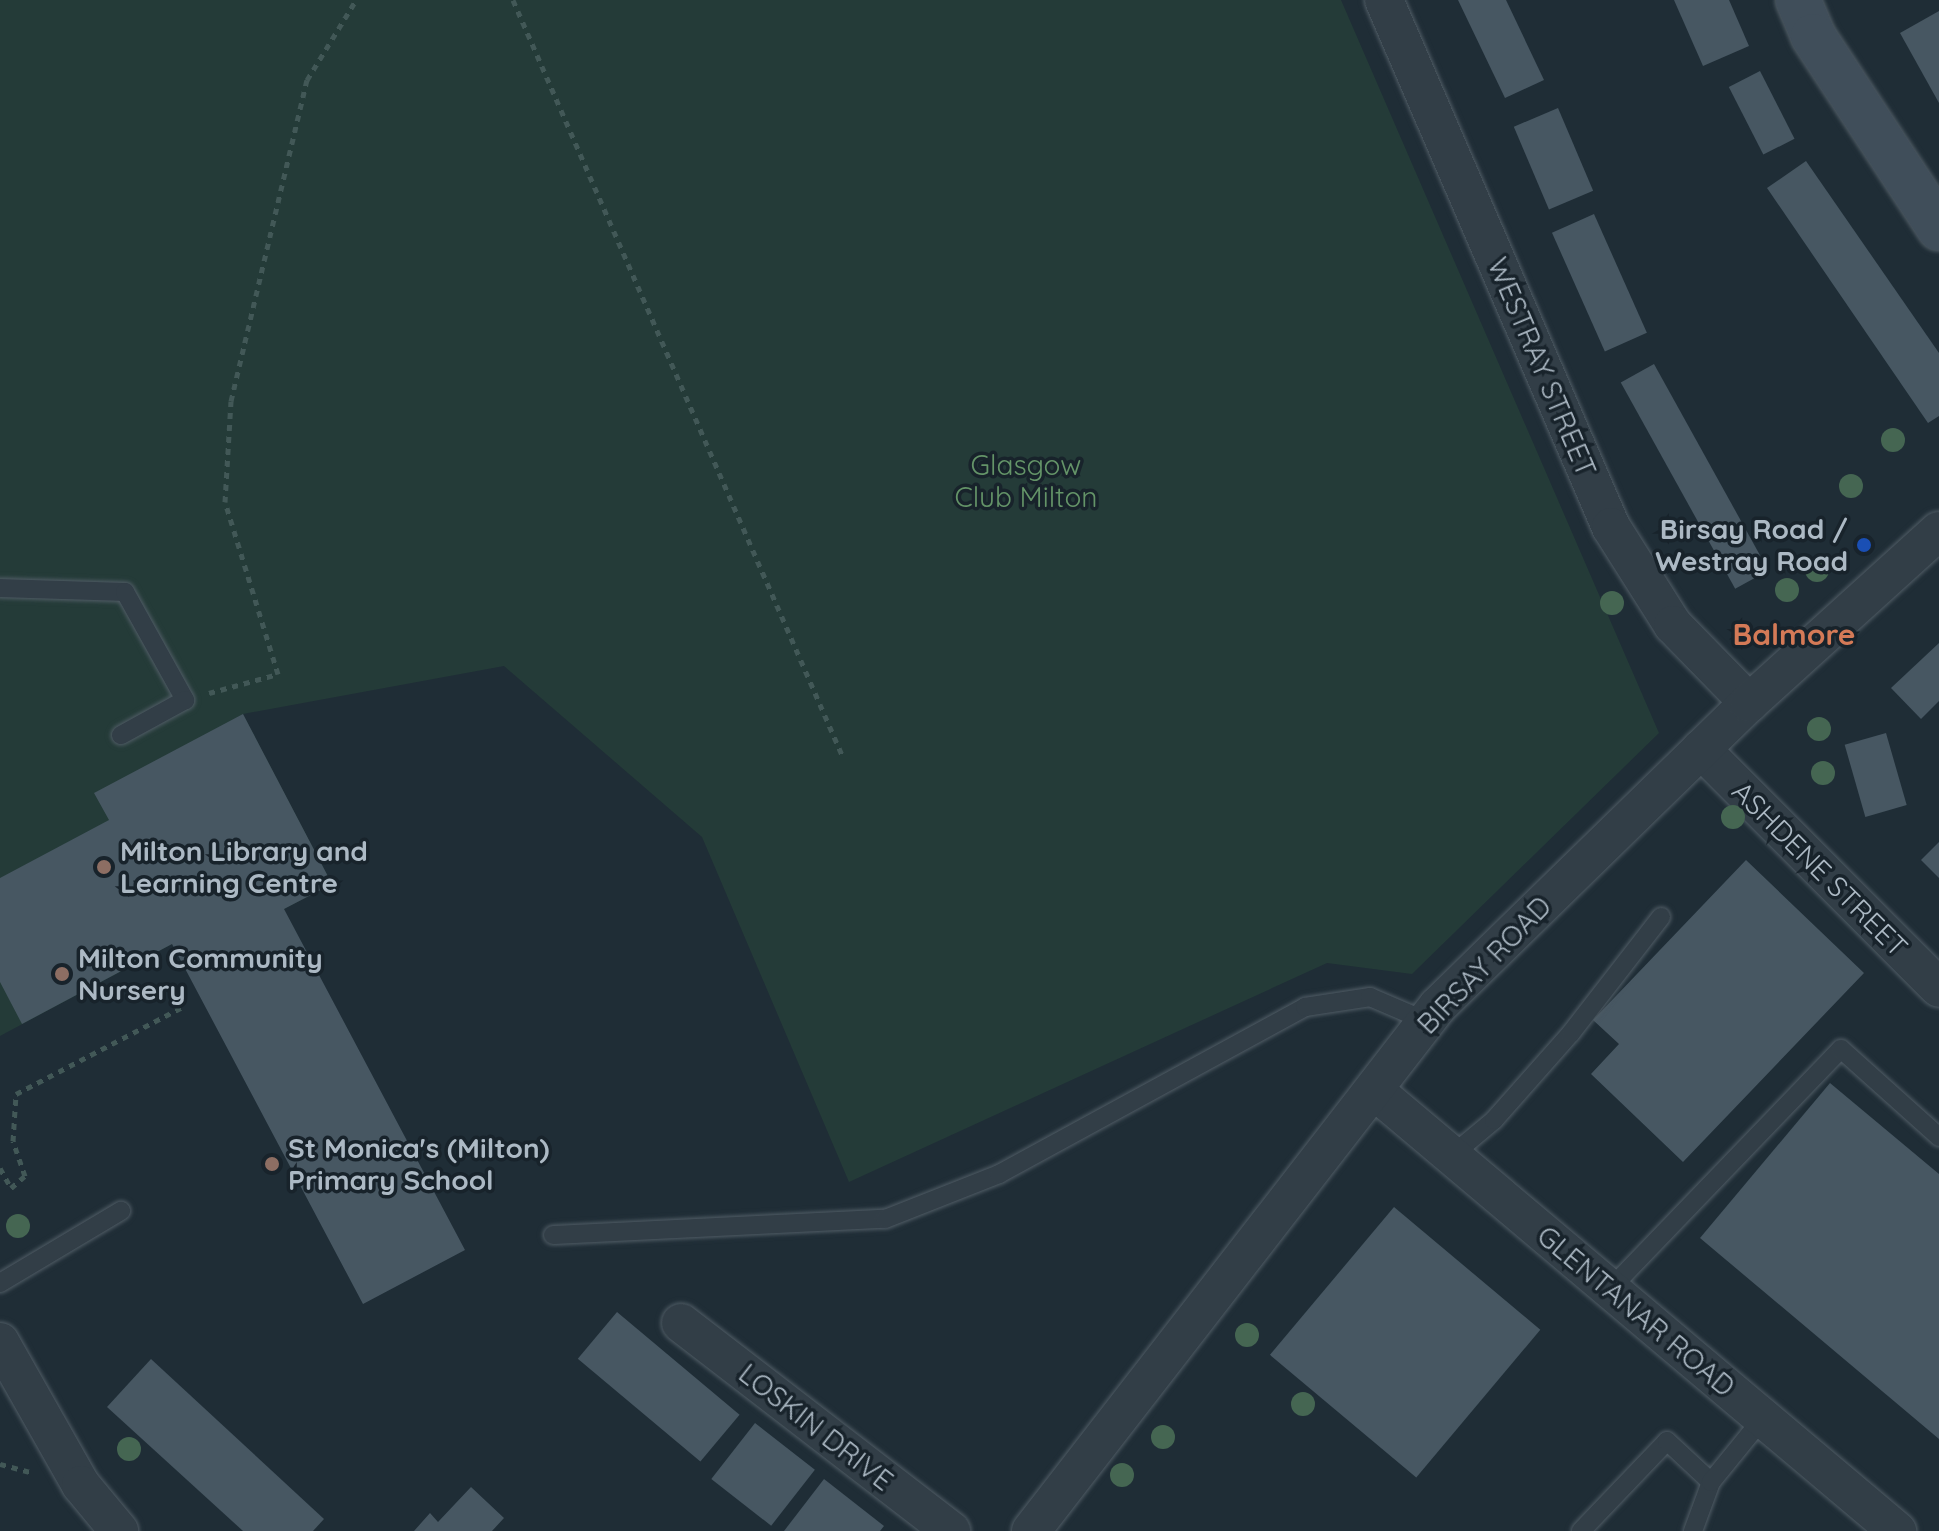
<!DOCTYPE html>
<style>
body{margin:0}
#map{position:relative;width:1939px;height:1531px;overflow:hidden;background:#1f2d36;font-family:Quicksand,sans-serif}
div>[style]{position:absolute}
[style*='--x']{left:calc(var(--x)*1px);top:calc(var(--y)*1px);width:calc(var(--w)*1px);rotate:calc(var(--a)*1deg)}
.green>*{inset:0;background:#243b38}
.building>*{inset:0;background:#475762;transform-origin:0 0}
.path>*{height:5px;margin-top:-2.5px;transform-origin:0;background:repeating-linear-gradient(90deg,#425857 0 6px,transparent 0 12px)}
.roads{filter:drop-shadow(0 0 2px #505c65) drop-shadow(0 0 2px #505c65)}
.lane>*{height:18px;margin:-9px;padding:0 9px;transform-origin:9px;border-radius:9px;background:#323e47}
.street>*{height:38px;margin:-19px;padding:0 19px;transform-origin:19px;border-radius:19px;background:#323e47}
.secondary>*{height:44px;margin:-22px;padding:0 22px;transform-origin:22px;border-radius:22px;background:#404e5a}
.trees>*{width:24px;height:24px;margin:-12px;border-radius:50%;background:#456652}
.dots>*{width:22px;height:22px;translate:-50% -50%;box-sizing:border-box;border:4px solid #18232b;border-radius:50%}
span{translate:-50% -50%;white-space:nowrap;text-align:center;line-height:1.15;-webkit-text-stroke:7px #18232b;paint-order:stroke}
.street-label{font-size:28px;color:#acb9c4}
.park-label{font-size:28px;color:#649468}
.poi-label{font-size:28px;color:#acb9c4;font-weight:700}
.right{translate:-100% -50%;text-align:right}
.left{translate:0 -50%;text-align:left}
.neighbourhood-label{font-size:30px;color:#d47a57;font-weight:700}
</style>
<div id="map">
<div class="green">
<div style="clip-path:polygon(0 0,1341px 0,1659px 733px,1412px 974px,1327px 963px,849px 1182px,702px 837px,504px 666px,243px 714px,332px 884px,284px 909px,172px 944px,0 1036px)"></div>
</div>
<div class="building">
<div style="clip-path:polygon(1458px 0,1506px 0,1544px 80px,1505px 98px)"></div>
<div style="clip-path:polygon(1674px 0,1729px 0,1749px 46px,1703px 66px)"></div>
<div style="clip-path:polygon(1939px 11px,1939px 103px,1900px 33px)"></div>
<div style="left:1760px;top:71px;width:76px;height:35px;rotate:63deg"></div>
<div style="left:1558px;top:108px;width:90px;height:48px;rotate:67deg"></div>
<div style="clip-path:polygon(1806px 161px,1939px 353px,1939px 416px,1928px 423px,1767px 188px)"></div>
<div style="left:1594px;top:214px;width:130px;height:46px;rotate:66deg"></div>
<div style="left:1654px;top:364px;width:236px;height:38px;rotate:61deg"></div>
<div style="clip-path:polygon(1939px 643px,1939px 701px,1921px 719px,1891px 688px)"></div>
<div style="clip-path:polygon(243px 714px,332px 884px,284px 909px,465px 1250px,363px 1304px,172px 944px,22px 1024px,0 982px,0 878px,109px 820px,94px 793px)"></div>
<div style="left:1886px;top:733px;width:75px;height:43px;rotate:74deg"></div>
<div style="clip-path:polygon(1939px 842px,1939px 878px,1921px 860px)"></div>
<div style="clip-path:polygon(1746px 860px,1864px 973px,1683px 1162px,1591px 1074px,1619px 1044px,1593px 1020px)"></div>
<div style="clip-path:polygon(1830px 1083px,1939px 1174px,1939px 1439px,1700px 1238px)"></div>
<div style="left:1394px;top:1207px;width:191px;height:193px;rotate:40deg"></div>
<div style="left:617px;top:1312px;width:160px;height:61px;rotate:40deg"></div>
<div style="clip-path:polygon(151px 1359px,324px 1519px,313px 1531px,243px 1531px,107px 1407px)"></div>
<div style="left:755px;top:1423px;width:76px;height:71px;rotate:38deg"></div>
<div style="clip-path:polygon(824px 1479px,884px 1526px,880px 1531px,784px 1531px)"></div>
<div style="clip-path:polygon(471px 1487px,504px 1518px,492px 1531px,414px 1531px,430px 1513px,438px 1522px)"></div>
</div>
<div class="path">
<div style="--x:513;--y:0;--w:826;--a:66.45"></div>
<div style="--x:209;--y:693;--w:72;--a:-15.4"></div>
<div style="--x:278;--y:674;--w:180;--a:-107.1"></div>
<div style="--x:225;--y:502;--w:101;--a:-86.6"></div>
<div style="--x:231;--y:401;--w:330;--a:-76.7"></div>
<div style="--x:307;--y:80;--w:94;--a:-58.5"></div>
<div style="--x:0;--y:1168;--w:23;--a:61"></div>
<div style="--x:11;--y:1188;--w:18;--a:-41"></div>
<div style="--x:25;--y:1176;--w:37;--a:-109"></div>
<div style="--x:13;--y:1141;--w:47;--a:-86.3"></div>
<div style="--x:16;--y:1094;--w:190;--a:-27.6"></div>
<div style="--x:0;--y:1464;--w:31;--a:15"></div>
</div>
<div class="roads">
<div class="lane">
<div style="--x:0;--y:588;--w:125;--a:1.8"></div>
<div style="--x:125;--y:592;--w:124;--a:60.9"></div>
<div style="--x:185;--y:700;--w:73;--a:151.3"></div>
<div style="--x:1451;--y:1156;--w:56;--a:-39.9"></div>
<div style="--x:1494;--y:1120;--w:116;--a:-48.5"></div>
<div style="--x:1571;--y:1033;--w:147;--a:-52.2"></div>
<div style="--x:553;--y:1235;--w:332;--a:-2.8"></div>
<div style="--x:885;--y:1219;--w:123;--a:-21.5"></div>
<div style="--x:999;--y:1174;--w:349;--a:-28.6"></div>
<div style="--x:1305;--y:1007;--w:66;--a:-8.7"></div>
<div style="--x:1370;--y:997;--w:61;--a:23.2"></div>
<div style="--x:0;--y:1283;--w:141;--a:-30.8"></div>
<div style="--x:1610;--y:1289;--w:333;--a:-46.1"></div>
<div style="--x:1841;--y:1049;--w:132;--a:41.9"></div>
<div style="--x:1581;--y:1531;--w:124;--a:-46.3"></div>
<div style="--x:1667;--y:1441;--w:60;--a:43"></div>
<div style="--x:1693;--y:1531;--w:52;--a:-69.8"></div>
<div style="--x:1711;--y:1482;--w:82;--a:-50.9"></div>
</div>
<div class="street">
<div style="--x:1384;--y:0;--w:574;--a:66.7"></div>
<div style="--x:1611;--y:527;--w:116;--a:57.7"></div>
<div style="--x:1673;--y:625;--w:109;--a:45.7"></div>
<div style="--x:1701;--y:749;--w:337;--a:45.1"></div>
<div style="--x:1375;--y:1091;--w:683;--a:40.13"></div>
<div style="--x:681;--y:1323;--w:341;--a:37.6"></div>
<div style="--x:0;--y:1342;--w:164;--a:60.5"></div>
<div style="--x:81;--y:1485;--w:60;--a:50.4"></div>
<div style="--x:1031;--y:1531;--w:664;--a:-52.22"></div>
<div style="--x:1438;--y:1006;--w:434;--a:-44.3"></div>
<div style="--x:1749;--y:703;--w:256;--a:-42.2"></div>
</div>
<div class="secondary">
<div style="--x:1798;--y:0;--w:39;--a:67"></div>
<div style="--x:1813;--y:36;--w:230;--a:56.7"></div>
</div>
</div>
<div class="trees">
<div style="left:1893px;top:440px"></div>
<div style="left:1851px;top:486px"></div>
<div style="left:1817px;top:570px"></div>
<div style="left:1787px;top:590px"></div>
<div style="left:1612px;top:603px"></div>
<div style="left:1819px;top:729px"></div>
<div style="left:1823px;top:773px"></div>
<div style="left:1733px;top:817px"></div>
<div style="left:18px;top:1226px"></div>
<div style="left:1247px;top:1335px"></div>
<div style="left:1303px;top:1404px"></div>
<div style="left:1163px;top:1437px"></div>
<div style="left:129px;top:1449px"></div>
<div style="left:1122px;top:1475px"></div>
</div>
<div class="dots">
<div style="left:1864px;top:545px;background:#1a4fb4"></div>
<div style="left:104px;top:867px;background:#8d6e63"></div>
<div style="left:62px;top:974px;background:#8d6e63"></div>
<div style="left:272px;top:1164px;background:#8d6e63"></div>
</div>
<div class="street-label">
<span style="left:1542px;top:367px;rotate:67deg">WESTRAY STREET</span>
<span style="left:1820px;top:869px;rotate:45deg">ASHDENE STREET</span>
<span style="left:1484px;top:965px;rotate:-46deg">BIRSAY ROAD</span>
<span style="left:1636px;top:1311px;rotate:40deg">GLENTANAR ROAD</span>
<span style="left:816px;top:1427px;rotate:38deg">LOSKIN DRIVE</span>
</div>
<div class="park-label">
<span style="left:1026px;top:481px">Glasgow<br>Club Milton</span>
</div>
<div class="poi-label">
<span class="right" style="left:1848px;top:545px">Birsay Road /<br>Westray Road</span>
<span class="left" style="left:120px;top:867px">Milton Library and<br>Learning Centre</span>
<span class="left" style="left:78px;top:974px">Milton Community<br>Nursery</span>
<span class="left" style="left:288px;top:1164px">St Monica's (Milton)<br>Primary School</span>
</div>
<div class="neighbourhood-label">
<span style="left:1794px;top:634px">Balmore</span>
</div>
</div>
